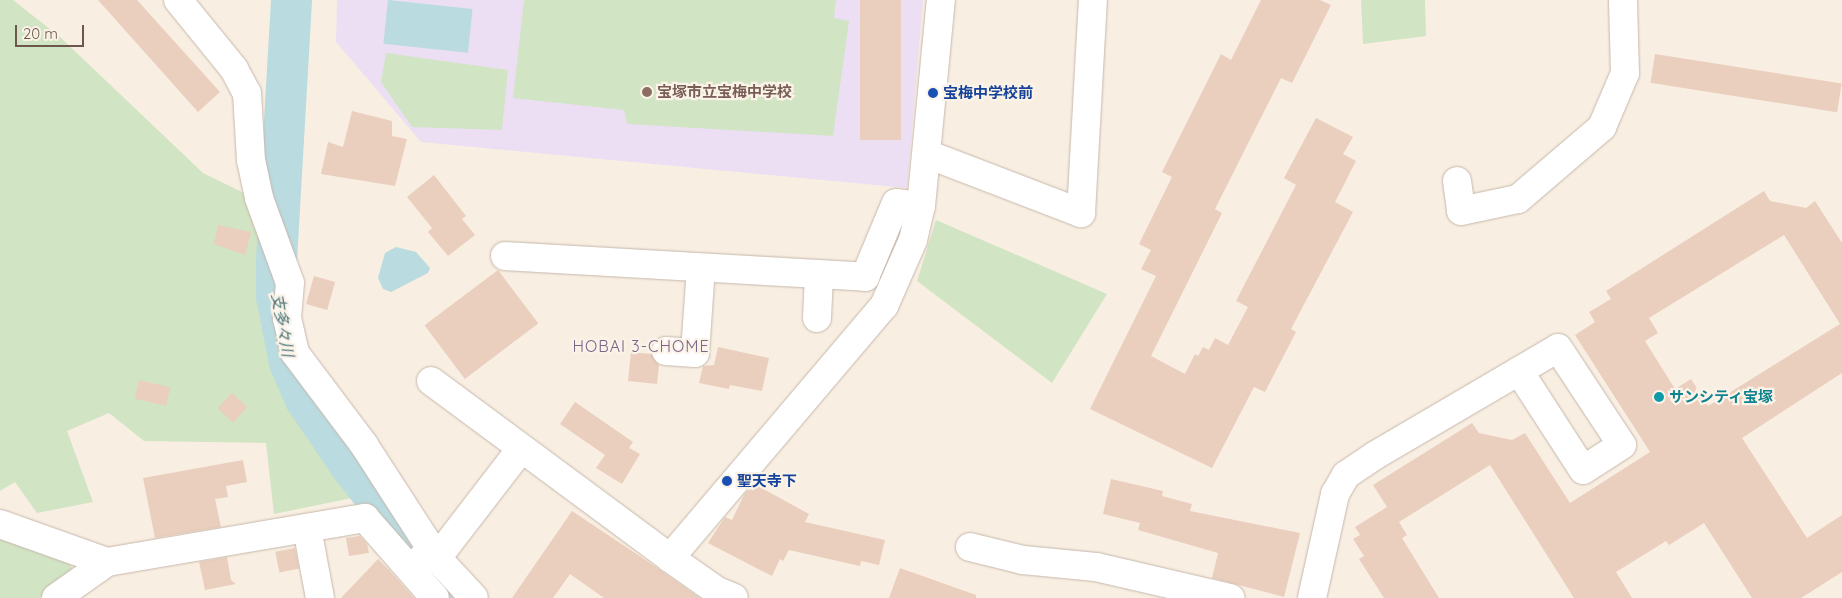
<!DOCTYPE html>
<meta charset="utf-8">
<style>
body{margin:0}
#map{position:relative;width:1842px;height:598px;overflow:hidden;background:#f8efe2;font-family:Quicksand,"Noto Sans JP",sans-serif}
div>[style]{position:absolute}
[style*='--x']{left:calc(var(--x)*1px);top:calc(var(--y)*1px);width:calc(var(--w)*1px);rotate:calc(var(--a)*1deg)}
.education>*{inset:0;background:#ecdff4}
.green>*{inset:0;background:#d1e4c3}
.water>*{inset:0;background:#badbdf;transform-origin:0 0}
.river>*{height:41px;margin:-20.5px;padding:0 20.5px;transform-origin:20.5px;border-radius:20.5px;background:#badbdf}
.building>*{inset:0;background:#eacebe;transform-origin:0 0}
.roads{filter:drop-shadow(0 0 1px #c7b7ab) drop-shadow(0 0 1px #c7b7ab)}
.minor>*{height:28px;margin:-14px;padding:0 14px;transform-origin:14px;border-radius:14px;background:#fff}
.dots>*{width:14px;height:14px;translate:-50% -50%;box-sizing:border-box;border:2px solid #fcf3e8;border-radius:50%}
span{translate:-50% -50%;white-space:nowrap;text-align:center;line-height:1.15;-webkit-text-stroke:4.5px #fcf3e8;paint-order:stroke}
.education-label{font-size:15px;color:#785e54;font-weight:700}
.left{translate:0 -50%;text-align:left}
.transit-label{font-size:15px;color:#164399;font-weight:700}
.culture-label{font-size:15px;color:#0d838f;font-weight:700}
.water-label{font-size:16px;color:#49767e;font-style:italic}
.neighbourhood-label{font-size:16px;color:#7b6589;letter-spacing:1px}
.scale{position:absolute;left:15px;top:25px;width:69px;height:22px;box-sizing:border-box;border:2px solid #6d574c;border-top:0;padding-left:6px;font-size:15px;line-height:18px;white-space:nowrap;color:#6d574c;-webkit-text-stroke:4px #fcf3e8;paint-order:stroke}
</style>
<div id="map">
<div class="education">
<div style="clip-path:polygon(337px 0,923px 0,907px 188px,421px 142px,336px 42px)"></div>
</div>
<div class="green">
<div style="clip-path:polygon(0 0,13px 0,60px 37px,203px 173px,244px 193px,266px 254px,264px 285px,274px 373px,352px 498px,274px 514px,266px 443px,144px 441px,109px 413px,67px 431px,93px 502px,37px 513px,15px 482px,0 491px)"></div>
<div style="clip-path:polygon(524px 0,836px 0,834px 18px,849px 21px,833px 136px,627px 124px,624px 110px,513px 98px)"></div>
<div style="clip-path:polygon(1361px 0,1425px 0,1426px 36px,1363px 44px)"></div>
<div style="clip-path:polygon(386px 53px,508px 70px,502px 130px,412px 127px,381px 82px)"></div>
<div style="clip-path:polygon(936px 220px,1107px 294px,1052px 383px,917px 281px)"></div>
<div style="clip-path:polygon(0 536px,68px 558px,75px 576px,39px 598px,0 598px)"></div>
</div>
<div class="water">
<div style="left:388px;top:0;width:85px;height:44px;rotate:6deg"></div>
<div style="clip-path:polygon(396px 247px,416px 252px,430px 268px,428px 273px,391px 292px,383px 289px,378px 278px,385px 253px)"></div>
</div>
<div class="river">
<div style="--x:291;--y:0;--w:264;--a:93.3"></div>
<div style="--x:276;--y:264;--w:32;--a:90"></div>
<div style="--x:276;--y:296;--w:67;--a:78.9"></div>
<div style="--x:289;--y:362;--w:40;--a:66.6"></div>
<div style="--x:305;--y:399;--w:80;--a:55.7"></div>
<div style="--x:350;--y:465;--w:168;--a:52.2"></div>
</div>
<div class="building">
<div style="clip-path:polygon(98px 0,137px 0,220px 92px,198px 112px)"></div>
<div style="left:860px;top:0;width:41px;height:140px"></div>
<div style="clip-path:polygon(1261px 0,1320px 0,1331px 5px,1292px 83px,1281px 78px,1215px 209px,1222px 213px,1151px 356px,1185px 374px,1195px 354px,1198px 356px,1203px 347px,1209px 350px,1215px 338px,1228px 345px,1248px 307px,1236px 301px,1296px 185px,1284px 178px,1316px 118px,1353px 137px,1343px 154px,1356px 161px,1335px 202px,1353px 212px,1291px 329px,1296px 332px,1265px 392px,1254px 387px,1212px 468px,1090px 409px,1156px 276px,1141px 269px,1151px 250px,1139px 244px,1172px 177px,1162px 172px,1221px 54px,1231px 60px)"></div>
<div style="left:1655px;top:54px;width:189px;height:29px;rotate:9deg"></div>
<div style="clip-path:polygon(352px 111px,392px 121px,392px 136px,407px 139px,395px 186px,321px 174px,328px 142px,343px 147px)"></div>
<div style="clip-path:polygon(434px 175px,466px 216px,462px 219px,475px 235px,448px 256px,428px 232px,432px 228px,407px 197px)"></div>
<div style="clip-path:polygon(evenodd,1764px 191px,1770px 201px,1806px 208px,1815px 201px,1842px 243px,1842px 373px,1742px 438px,1807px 538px,1842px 515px,1842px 572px,1801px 598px,1752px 598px,1704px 523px,1669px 545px,1666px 541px,1616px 572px,1632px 598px,1574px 598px,1490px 465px,1399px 522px,1407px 535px,1402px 538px,1439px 598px,1384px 598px,1359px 559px,1364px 556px,1353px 539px,1360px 535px,1355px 527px,1387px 507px,1373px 485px,1472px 423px,1479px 433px,1512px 440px,1525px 433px,1570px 503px,1650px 452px,1575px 335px,1595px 322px,1589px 312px,1611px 299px,1606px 291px,1764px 191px,1784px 235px,1840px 324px,1708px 406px,1691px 379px,1675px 389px,1645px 341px,1658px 333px,1649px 318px,1784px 235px)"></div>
<div style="clip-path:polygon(218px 225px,251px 232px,245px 255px,214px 244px)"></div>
<div style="left:498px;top:270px;width:67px;height:92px;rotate:53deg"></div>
<div style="left:314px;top:276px;width:22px;height:29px;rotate:16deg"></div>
<div style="clip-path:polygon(718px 347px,769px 358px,762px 391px,730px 385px,729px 389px,699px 383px,703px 366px,714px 365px)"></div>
<div style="clip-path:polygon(631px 352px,651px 354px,659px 365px,657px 384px,628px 381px)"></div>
<div style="left:139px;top:380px;width:32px;height:19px;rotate:13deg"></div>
<div style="left:232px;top:393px;width:21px;height:21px;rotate:43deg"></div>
<div style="clip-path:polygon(575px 402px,633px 442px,629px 448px,640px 454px,622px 484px,596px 468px,605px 455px,560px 424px)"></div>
<div style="clip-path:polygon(243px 460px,247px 482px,226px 486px,228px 497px,215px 499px,221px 527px,155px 538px,143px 478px)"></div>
<div style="clip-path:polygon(1111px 479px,1163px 491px,1162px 496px,1192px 504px,1190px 511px,1300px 533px,1284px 597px,1212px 578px,1218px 553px,1138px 530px,1140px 523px,1103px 514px)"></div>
<div style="clip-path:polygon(756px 485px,809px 514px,805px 522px,885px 540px,879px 565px,861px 561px,860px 566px,789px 550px,783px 561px,780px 559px,772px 576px,708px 543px,725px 517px,732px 520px,745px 493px)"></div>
<div style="clip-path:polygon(572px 511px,647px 561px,700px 598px,604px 598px,570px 574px,553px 598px,512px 598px)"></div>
<div style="clip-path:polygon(360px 536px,367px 544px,369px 553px,349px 556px,346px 538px)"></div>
<div style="left:295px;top:548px;width:21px;height:20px;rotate:79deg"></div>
<div style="clip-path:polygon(227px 557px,231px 580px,236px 584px,205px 590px,199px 562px)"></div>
<div style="clip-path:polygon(378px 559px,390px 571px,414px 598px,341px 598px)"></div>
<div style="clip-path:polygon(900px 568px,976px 595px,976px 598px,889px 598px)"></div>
</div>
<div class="roads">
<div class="minor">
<div style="--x:178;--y:0;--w:89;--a:50.9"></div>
<div style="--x:234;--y:69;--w:27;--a:62"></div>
<div style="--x:247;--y:93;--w:67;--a:86.6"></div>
<div style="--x:251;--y:160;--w:39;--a:78"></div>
<div style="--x:259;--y:198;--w:90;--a:70"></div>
<div style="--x:290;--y:283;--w:35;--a:95"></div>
<div style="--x:287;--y:318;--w:36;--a:77"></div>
<div style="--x:295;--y:353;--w:115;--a:53.1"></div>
<div style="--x:364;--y:445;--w:135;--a:57.1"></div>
<div style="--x:437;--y:558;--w:54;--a:47.2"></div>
<div style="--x:927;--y:154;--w:165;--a:21"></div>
<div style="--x:1081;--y:213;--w:213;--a:-86.8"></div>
<div style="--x:1457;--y:181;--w:30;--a:82"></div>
<div style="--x:1461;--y:211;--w:58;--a:-11.9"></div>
<div style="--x:1518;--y:199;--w:111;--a:-40.6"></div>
<div style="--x:1602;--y:127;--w:59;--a:-66.9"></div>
<div style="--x:1625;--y:73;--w:73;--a:-91.6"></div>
<div style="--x:505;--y:256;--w:361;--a:3.3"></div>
<div style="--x:865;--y:277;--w:80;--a:-67.3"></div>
<div style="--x:896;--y:203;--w:25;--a:7"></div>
<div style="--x:817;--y:318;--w:43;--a:-87.3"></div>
<div style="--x:666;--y:351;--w:29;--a:4"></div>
<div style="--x:695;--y:353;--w:85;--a:-86"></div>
<div style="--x:431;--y:381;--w:297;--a:36.5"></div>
<div style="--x:670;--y:558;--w:57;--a:35.1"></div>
<div style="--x:717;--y:591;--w:18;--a:22"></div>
<div style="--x:0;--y:524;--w:114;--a:19.6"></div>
<div style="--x:307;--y:528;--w:71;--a:79.5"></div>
<div style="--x:970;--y:547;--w:55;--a:13.8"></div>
<div style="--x:1023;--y:560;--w:73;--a:5.5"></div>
<div style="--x:1096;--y:567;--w:138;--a:13"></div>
<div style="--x:670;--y:558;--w:331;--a:-49.7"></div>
<div style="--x:884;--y:306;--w:72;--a:-66.3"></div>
<div style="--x:913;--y:240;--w:35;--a:-77"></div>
<div style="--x:921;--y:206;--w:207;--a:-84.5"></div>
<div style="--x:421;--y:559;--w:16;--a:-4"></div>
<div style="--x:437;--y:558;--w:138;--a:-52.4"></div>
<div style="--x:56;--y:598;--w:62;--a:-35.2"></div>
<div style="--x:107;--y:562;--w:262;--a:-9.7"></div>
<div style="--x:365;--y:518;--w:106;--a:48.8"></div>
<div style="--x:1312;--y:598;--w:107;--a:-77.5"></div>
<div style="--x:1335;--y:494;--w:22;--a:-60"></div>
<div style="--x:1346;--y:475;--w:34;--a:-34"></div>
<div style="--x:1374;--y:456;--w:213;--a:-30.4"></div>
<div style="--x:1558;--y:348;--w:116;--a:56.6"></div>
<div style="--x:1622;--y:445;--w:46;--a:147.3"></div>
<div style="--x:1583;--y:470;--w:118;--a:-122.9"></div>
</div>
</div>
<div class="dots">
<div style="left:647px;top:92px;background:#8d6e63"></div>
<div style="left:933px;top:93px;background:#1a4fb4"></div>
<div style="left:1659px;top:397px;background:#0f9aa8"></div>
<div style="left:727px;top:481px;background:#1a4fb4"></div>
</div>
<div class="education-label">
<span class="left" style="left:657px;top:92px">宝塚市立宝梅中学校</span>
</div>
<div class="transit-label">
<span class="left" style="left:943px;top:93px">宝梅中学校前</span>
<span class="left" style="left:737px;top:481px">聖天寺下</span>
</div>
<div class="culture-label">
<span class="left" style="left:1669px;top:397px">サンシティ宝塚</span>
</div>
<div class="water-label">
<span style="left:283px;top:325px;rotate:80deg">支多々川</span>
</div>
<div class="neighbourhood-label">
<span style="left:641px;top:346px">HOBAI 3-CHOME</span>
</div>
<div class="scale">20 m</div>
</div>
